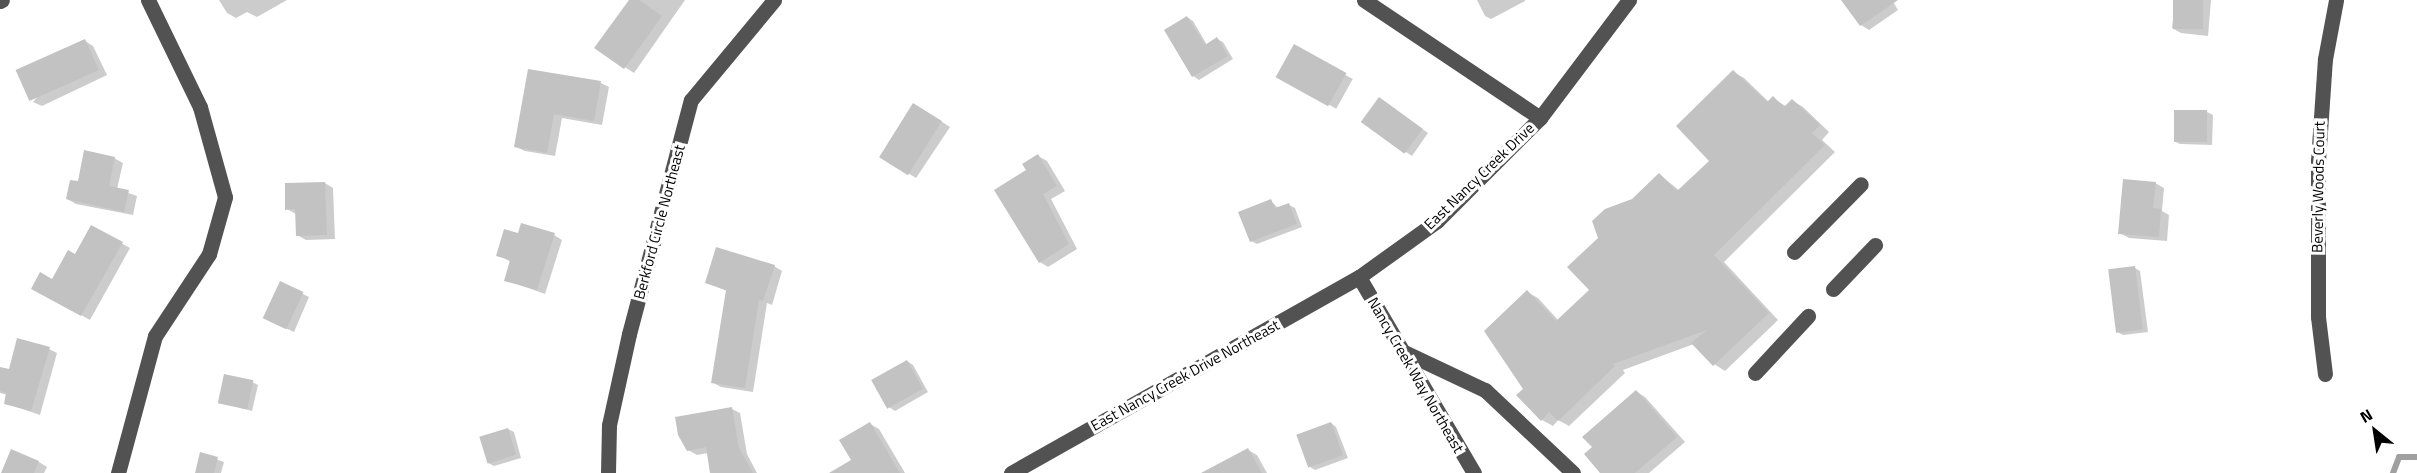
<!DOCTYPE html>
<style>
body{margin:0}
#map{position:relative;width:2417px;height:473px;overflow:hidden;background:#fff;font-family:"Titillium Web",sans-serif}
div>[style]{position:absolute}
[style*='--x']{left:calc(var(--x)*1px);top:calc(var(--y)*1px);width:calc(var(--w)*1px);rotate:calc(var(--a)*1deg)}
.shadow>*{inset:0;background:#0003;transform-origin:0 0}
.stream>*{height:6px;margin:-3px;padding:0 3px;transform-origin:3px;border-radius:3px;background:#a0a0a0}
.building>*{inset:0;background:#c2c2c2;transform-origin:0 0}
.minor>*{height:15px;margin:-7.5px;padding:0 7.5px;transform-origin:7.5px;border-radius:7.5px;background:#525252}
span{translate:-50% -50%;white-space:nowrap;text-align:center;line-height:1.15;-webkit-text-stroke:6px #fff;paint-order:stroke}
.street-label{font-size:15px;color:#000}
.north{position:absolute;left:2345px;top:401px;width:60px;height:60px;-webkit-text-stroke:4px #fff;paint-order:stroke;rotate:330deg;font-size:16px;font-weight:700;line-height:24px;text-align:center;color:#000}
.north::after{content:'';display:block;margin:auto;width:21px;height:27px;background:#000;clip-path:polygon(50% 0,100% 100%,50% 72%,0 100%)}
</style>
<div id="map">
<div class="shadow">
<div style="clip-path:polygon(219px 0,287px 0,257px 17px,247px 12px,236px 18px,227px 13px)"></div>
<div style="clip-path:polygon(630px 0,685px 0,634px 73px,596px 48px)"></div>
<div style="clip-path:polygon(1477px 0,1525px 0,1525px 1px,1491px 19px,1485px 16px)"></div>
<div style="clip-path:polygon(1843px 0,1892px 0,1898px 10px,1869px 30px,1861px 25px)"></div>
<div style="clip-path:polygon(2175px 0,2211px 0,2208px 36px,2181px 33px,2172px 28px)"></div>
<div style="clip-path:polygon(1187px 17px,1193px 21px,1207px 45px,1217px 39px,1223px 42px,1233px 59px,1199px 80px,1193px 76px)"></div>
<div style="clip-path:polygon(85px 41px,93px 46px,107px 75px,42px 106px,33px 102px)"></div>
<div style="left:1295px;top:47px;width:66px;height:34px;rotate:29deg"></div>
<div style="clip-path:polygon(529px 71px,601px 83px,609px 87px,602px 125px,562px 118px,555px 156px,525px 151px,516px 147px)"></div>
<div style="clip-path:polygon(1733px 72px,1744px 78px,1769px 102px,1773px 98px,1787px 107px,1793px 101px,1803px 107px,1829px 132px,1822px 140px,1835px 152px,1724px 262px,1778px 320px,1725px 371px,1714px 364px,1694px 344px,1623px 370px,1625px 373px,1569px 426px,1558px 420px,1553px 426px,1542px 420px,1518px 395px,1525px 389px,1527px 292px,1538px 298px,1558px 320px,1591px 290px,1600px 238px,1632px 200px,1660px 175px,1680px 191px,1711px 161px)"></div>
<div style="clip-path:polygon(1385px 102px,1428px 133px,1412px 156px,1406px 152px)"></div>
<div style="clip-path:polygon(922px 109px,950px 127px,916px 178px,880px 156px)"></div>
<div style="clip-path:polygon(2207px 112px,2213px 115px,2212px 145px,2180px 144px,2174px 141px)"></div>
<div style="clip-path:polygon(1038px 156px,1047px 161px,1065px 191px,1051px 199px,1077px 249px,1048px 267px,1040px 262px)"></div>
<div style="clip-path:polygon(114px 158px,123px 163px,117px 189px,137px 196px,133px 215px,76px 204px,67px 199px,79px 183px)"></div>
<div style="clip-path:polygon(325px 183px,333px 188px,335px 239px,306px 240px,297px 235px,296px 214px,287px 209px)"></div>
<div style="clip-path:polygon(2155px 183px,2164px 188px,2162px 211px,2169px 215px,2167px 241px,2129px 238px,2120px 233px)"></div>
<div style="clip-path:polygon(1271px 201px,1279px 209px,1289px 205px,1295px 208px,1302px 227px,1257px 244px,1251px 241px)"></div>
<div style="clip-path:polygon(92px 227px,130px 248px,90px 320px,33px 288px,53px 281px,75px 256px)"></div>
<div style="clip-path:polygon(519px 235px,554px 235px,562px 240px,545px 294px,506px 280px,511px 262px,498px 255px)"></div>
<div style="clip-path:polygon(774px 266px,782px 271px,772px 305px,767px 303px,753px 392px,721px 387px,712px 382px,727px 291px,707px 283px)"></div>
<div style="clip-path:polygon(2135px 268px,2140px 271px,2148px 332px,2123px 335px,2117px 332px)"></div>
<div style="clip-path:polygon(280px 283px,309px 297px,294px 332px,270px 321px)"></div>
<div style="clip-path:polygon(49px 349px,57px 353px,40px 415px,5px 403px,8px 395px,0 393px,0 368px,10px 371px)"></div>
<div style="clip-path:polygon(907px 361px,913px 365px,928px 392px,895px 411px,889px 407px)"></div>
<div style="clip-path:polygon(252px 382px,258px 385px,252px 411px,219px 402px)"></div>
<div style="clip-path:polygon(1637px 392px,1645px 397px,1685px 442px,1649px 473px,1602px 473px)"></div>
<div style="clip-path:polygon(732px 409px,740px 413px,747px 454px,757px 473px,711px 473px,708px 453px,697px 455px,688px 450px)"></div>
<div style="clip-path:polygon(1331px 423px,1336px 427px,1348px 458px,1315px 470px,1310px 467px)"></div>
<div style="clip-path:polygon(870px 424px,879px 429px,905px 473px,833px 473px,853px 461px)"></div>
<div style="clip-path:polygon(508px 429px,514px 432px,521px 458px,494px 466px,488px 463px)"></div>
<div style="clip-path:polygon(1248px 450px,1257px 455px,1267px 473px,1210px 473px)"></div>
<div style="clip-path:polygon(201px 454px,224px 462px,221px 473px,197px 473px)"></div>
<div style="clip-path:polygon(39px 462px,47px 467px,44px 473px,2px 473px)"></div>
</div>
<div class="stream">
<div style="--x:2393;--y:473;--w:17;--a:-69"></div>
<div style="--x:2399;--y:457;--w:18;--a:0"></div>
</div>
<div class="building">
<div style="clip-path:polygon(629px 0,639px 0,662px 16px,624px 69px,594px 48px)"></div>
<div style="clip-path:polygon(1841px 0,1898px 0,1860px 26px)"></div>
<div style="left:2173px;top:0;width:30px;height:29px"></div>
<div style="clip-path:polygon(1187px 16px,1205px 45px,1217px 37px,1228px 56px,1192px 77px,1164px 30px)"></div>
<div style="left:85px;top:39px;width:34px;height:76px;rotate:66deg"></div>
<div style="left:1294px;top:44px;width:60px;height:38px;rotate:29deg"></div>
<div style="clip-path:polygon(528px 69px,601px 81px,594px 121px,554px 114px,547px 153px,514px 147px)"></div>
<div style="clip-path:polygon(1733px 70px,1767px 102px,1773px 96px,1784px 107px,1792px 99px,1820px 125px,1812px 133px,1825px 145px,1714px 255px,1769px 313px,1713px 366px,1691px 343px,1707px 330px,1613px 364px,1615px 366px,1558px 421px,1549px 412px,1541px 421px,1516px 395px,1523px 389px,1484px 331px,1527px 290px,1556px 321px,1589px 290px,1567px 267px,1598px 238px,1592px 221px,1605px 209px,1632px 199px,1659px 173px,1677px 191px,1709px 161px,1676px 126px)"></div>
<div style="left:1379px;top:97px;width:54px;height:31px;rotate:36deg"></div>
<div style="left:913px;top:103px;width:34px;height:64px;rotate:32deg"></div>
<div style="left:2174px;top:110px;width:33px;height:32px"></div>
<div style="clip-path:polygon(84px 150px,115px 157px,109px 186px,129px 190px,124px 212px,66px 199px,70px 180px,78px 181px)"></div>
<div style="clip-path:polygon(1038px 154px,1057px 186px,1043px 194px,1069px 244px,1039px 263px,994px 190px,1026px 170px,1022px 164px)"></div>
<div style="clip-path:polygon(2123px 179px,2156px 182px,2153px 208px,2161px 209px,2159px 237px,2118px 234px)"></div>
<div style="clip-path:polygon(325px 182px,327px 235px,296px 236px,295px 209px,285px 210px,285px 183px)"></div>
<div style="clip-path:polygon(1271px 199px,1275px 208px,1289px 203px,1297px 224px,1250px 242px,1238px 212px)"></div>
<div style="clip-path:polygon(521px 223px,555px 233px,537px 290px,504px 281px,510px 260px,496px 256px,504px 229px,518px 233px)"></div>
<div style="clip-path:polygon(91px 225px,123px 242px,81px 316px,31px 289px,40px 272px,52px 279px,68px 250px,75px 254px)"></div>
<div style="clip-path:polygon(716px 247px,775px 265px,763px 301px,759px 300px,745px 388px,711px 383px,726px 290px,705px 283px)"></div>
<div style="left:2135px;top:266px;width:64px;height:27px;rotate:83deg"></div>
<div style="left:280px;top:281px;width:26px;height:41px;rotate:25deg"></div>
<div style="clip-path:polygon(17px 338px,50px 347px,31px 411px,4px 404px,6px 393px,0 391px,0 367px,9px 369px)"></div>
<div style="left:907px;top:360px;width:33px;height:41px;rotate:61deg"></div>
<div style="left:224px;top:374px;width:30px;height:30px;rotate:12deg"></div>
<div style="clip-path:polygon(1636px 390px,1677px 437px,1635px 473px,1600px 473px,1584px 454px,1592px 447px,1582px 437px)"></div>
<div style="clip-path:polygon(732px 407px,739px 448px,753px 473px,710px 473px,706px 447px,687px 451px,678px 435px,675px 417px)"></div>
<div style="clip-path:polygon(870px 422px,900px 473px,829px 473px,851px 460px,839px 440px)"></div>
<div style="left:1331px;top:422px;width:35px;height:37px;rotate:70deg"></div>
<div style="left:508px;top:428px;width:28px;height:30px;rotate:73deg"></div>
<div style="clip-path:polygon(1248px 448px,1262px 473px,1201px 473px)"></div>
<div style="clip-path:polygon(11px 449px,39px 461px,34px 473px,1px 473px)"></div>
<div style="clip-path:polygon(200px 452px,218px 457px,214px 473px,195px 473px)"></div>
</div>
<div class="minor">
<div style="--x:1364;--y:0;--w:212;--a:33.8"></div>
<div style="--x:0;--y:1;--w:2;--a:-27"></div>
<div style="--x:1794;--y:252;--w:95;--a:-45.4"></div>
<div style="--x:1359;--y:277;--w:227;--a:59.6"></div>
<div style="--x:1833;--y:289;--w:61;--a:-46.3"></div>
<div style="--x:1402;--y:351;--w:92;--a:25.2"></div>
<div style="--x:1485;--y:390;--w:121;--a:43.3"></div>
<div style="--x:1755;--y:373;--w:78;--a:-47.1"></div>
<div style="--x:2325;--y:374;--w:57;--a:-97"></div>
<div style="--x:2318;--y:317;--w:156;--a:-90"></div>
<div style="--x:2318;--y:161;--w:102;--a:-86.1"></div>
<div style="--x:2325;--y:59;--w:60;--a:-79.4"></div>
<div style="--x:118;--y:473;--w:142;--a:-74.9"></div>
<div style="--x:155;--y:336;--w:98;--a:-56.6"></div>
<div style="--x:209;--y:254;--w:59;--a:-74.3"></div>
<div style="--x:225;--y:197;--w:93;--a:-105.5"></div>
<div style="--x:200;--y:107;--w:119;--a:-115.9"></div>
<div style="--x:608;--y:473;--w:48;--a:-88.8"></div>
<div style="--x:609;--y:425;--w:93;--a:-77.6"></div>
<div style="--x:629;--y:334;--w:242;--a:-75.2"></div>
<div style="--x:691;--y:100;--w:130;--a:-50.3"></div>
<div style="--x:1011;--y:473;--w:399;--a:-29.4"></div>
<div style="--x:1359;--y:277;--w:96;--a:-35.7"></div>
<div style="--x:1437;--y:221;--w:146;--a:-45"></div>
<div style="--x:1540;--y:118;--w:148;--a:-53"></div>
</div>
<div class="street-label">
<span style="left:1479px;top:176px;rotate:-44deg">East Nancy Creek Drive</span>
<span style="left:2318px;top:187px;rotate:-89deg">Beverly Woods Court</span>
<span style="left:659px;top:222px;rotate:-75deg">Berkford Circle Northeast</span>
<span style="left:1185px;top:375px;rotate:-29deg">East Nancy Creek Drive Northeast</span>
<span style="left:1416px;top:375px;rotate:60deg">Nancy Creek Way Northeast</span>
</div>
<div class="north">N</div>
</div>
